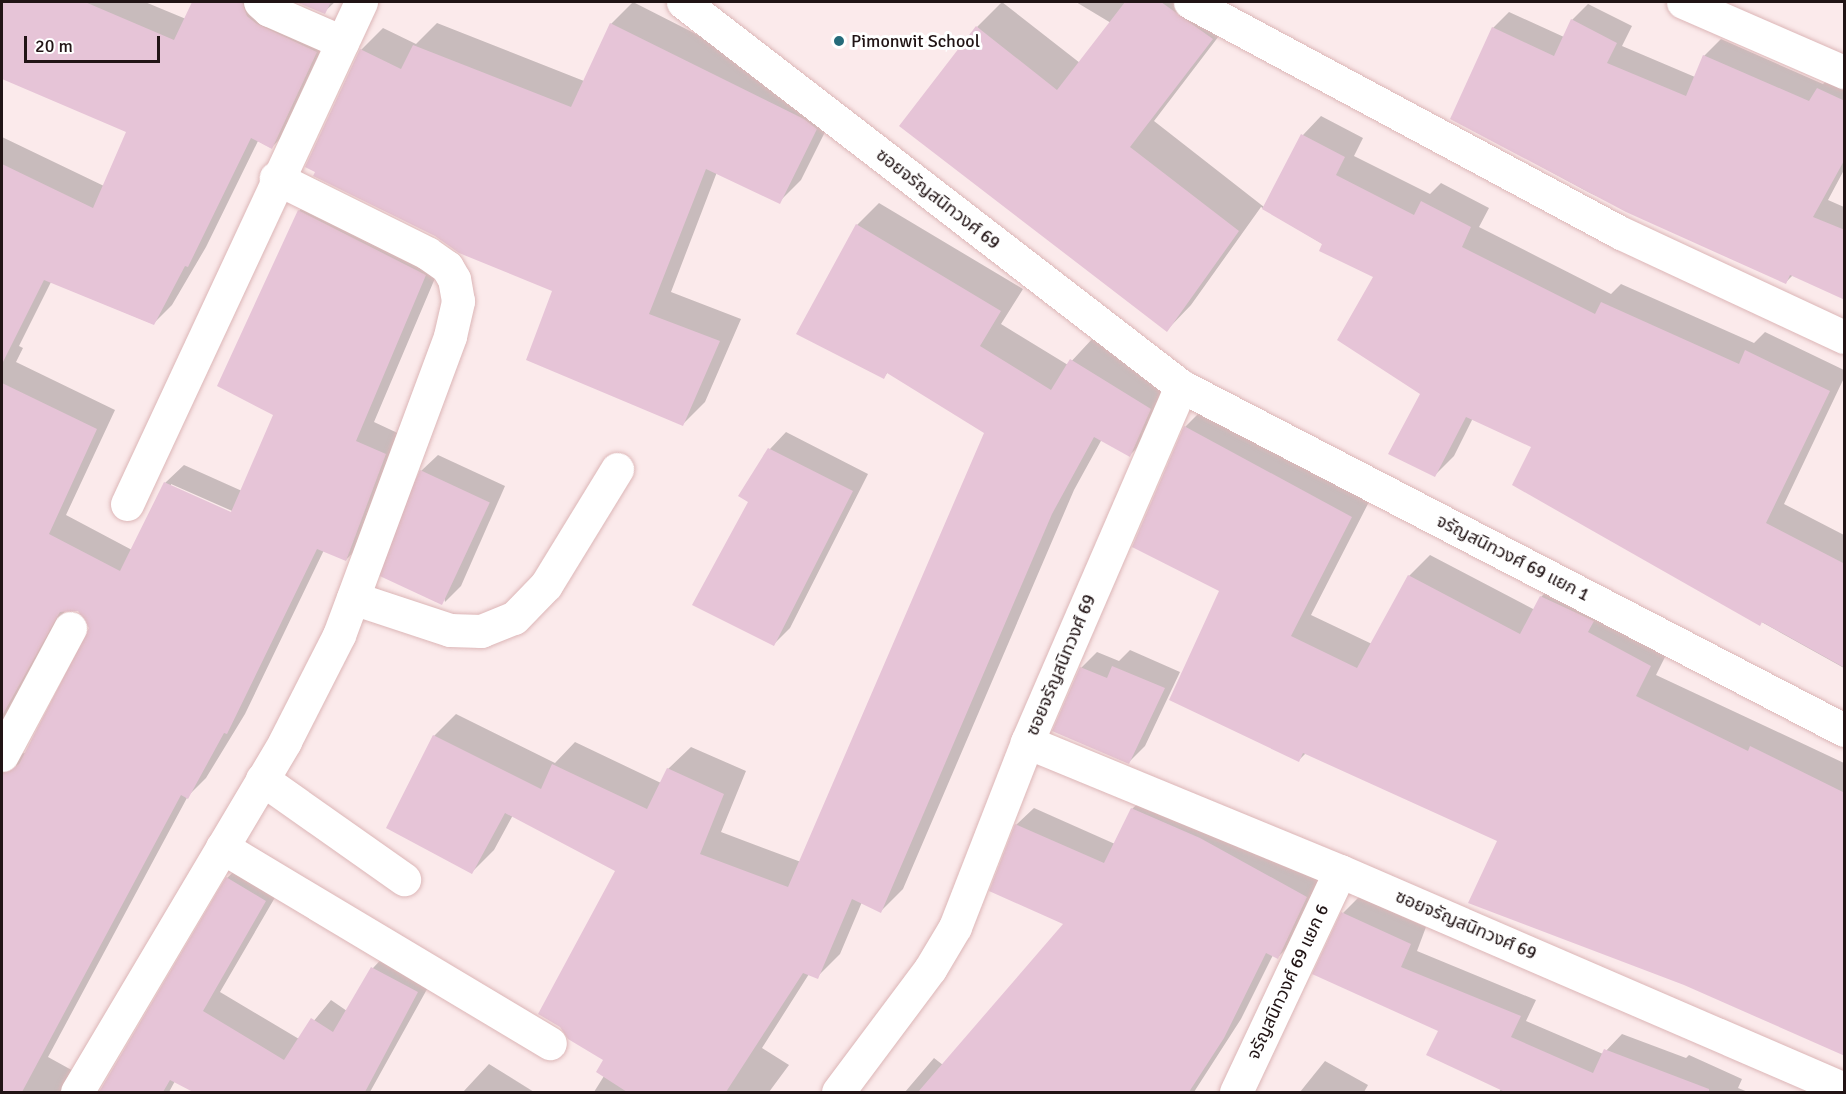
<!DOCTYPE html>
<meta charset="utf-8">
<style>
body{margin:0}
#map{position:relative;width:1846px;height:1094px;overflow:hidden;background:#fbeaeb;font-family:Signika,"Noto Sans Thai",sans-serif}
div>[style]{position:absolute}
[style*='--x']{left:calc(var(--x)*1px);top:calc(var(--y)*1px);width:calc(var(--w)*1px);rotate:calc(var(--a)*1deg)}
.shadow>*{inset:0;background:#0003}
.building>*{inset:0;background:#e6c4d7;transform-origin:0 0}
.roads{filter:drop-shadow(0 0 2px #dcb6b7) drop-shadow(0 0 2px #dcb6b7)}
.minor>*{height:33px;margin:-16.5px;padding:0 16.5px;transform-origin:16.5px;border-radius:16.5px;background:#fff}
.dots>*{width:16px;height:16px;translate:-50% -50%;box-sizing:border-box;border:3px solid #fff;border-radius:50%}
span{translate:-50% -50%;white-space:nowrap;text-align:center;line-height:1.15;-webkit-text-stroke:6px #fff;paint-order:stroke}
.poi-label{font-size:18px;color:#211415}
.left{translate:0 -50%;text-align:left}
.street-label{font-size:18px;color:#211415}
.frame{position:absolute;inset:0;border:3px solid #211415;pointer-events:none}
.scale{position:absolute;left:24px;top:36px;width:136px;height:27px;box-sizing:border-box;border:3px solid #211415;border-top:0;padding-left:8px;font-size:18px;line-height:21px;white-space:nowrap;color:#211415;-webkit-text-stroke:4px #fff;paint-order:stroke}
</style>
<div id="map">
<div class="shadow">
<div style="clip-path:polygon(evenodd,2px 2px,145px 2px,186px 19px,194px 2px,271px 2px,335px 33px,290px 129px,271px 148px,258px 141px,206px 247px,172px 305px,153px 324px,51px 282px,19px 346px,23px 348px,16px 362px,115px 410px,66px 515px,132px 550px,165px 483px,184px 465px,242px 491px,275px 414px,299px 211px,318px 192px,444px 257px,374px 422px,404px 436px,364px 541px,346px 560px,324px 550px,245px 714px,206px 778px,188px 796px,48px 1057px,77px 1073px,87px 1090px,101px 1091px,227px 878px,246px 860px,284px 882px,220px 992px,299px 1039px,331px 1000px,347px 1011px,373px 968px,391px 949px,436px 973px,370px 1092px,195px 1092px,175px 1081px,169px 1092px,2px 1092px,2px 137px,104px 186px,128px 132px,2px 78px,2px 2px,171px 484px,239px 514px,237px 517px,171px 487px,171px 484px,2px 2px,66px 609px,80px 610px,90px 627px,26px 753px,13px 754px,3px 726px,66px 609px)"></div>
<div style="clip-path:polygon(303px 2px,335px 2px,324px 12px)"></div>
<div style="clip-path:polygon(633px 2px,838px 106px,801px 180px,779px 202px,717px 172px,671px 292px,741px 319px,705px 402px,683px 424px,554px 290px,361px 50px,383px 28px,416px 44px,437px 23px,584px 81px,611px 24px)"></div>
<div style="clip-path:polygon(1002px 2px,1080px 63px,1111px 23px,1076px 2px,1222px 2px,1238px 11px,1154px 121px,1264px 207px,1303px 135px,1321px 116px,1363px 138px,1354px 156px,1430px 194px,1441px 183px,1489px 208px,1479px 227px,1611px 294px,1621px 284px,1754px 343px,1765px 332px,1844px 370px,1844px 378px,1784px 504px,1844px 535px,1844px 668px,1514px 484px,1533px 446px,1473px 418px,1454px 456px,1435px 475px,1422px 393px,1376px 276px,1261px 207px,1191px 305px,1167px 330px,977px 27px)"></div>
<div style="clip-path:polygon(1588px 4px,1632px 26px,1622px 46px,1695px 77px,1704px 56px,1721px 39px,1823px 84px,1835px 72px,1844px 77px,1844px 170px,1828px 200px,1844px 207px,1844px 298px,1793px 275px,1786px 282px,1590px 193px,1452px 118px,1493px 28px,1509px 12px,1564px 37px,1572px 20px)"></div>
<div style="clip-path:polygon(879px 203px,1023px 289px,1001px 324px,1068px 365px,1093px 338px,1172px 386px,1152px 433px,1130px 455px,1102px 439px,1074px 490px,903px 889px,881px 911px,862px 902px,840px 954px,817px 977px,809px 974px,762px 1048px,789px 1065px,769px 1092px,594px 1092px,604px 1076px,617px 871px,513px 815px,494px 850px,472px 872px,434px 736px,456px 714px,555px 763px,575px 742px,661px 783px,668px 769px,691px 747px,746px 771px,721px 832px,801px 862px,986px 432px,888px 372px,884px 377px,857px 225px)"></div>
<div style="clip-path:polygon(1206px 406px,1372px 496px,1311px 615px,1372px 644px,1409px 576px,1430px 555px,1535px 610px,1541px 597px,1562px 576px,1671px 645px,1656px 675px,1844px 763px,1844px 1055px,1499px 840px,1306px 753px,1299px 760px,1221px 590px,1134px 546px,1185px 427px)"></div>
<div style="clip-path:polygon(786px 432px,868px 474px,790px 628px,773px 645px,750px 501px,740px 495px,770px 449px)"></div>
<div style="clip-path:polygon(438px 455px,505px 486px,461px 586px,445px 602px,421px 471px)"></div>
<div style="clip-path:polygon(1130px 650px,1180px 672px,1145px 746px,1129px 762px,1081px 668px,1097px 652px,1119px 661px)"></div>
<div style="clip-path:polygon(1150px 792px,1324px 878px,1295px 940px,1278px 957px,1273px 955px,1241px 1019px,1194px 1092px,905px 1092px,934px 1058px,943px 1065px,1065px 924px,1016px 825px,1034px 808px,1115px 844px,1132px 809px)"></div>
<div style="clip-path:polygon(1359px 897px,1426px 927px,1417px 951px,1536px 1000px,1526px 1021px,1603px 1054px,1622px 1034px,1686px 1058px,1689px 1055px,1742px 1079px,1738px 1088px,1748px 1092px,1499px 1092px,1501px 1089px,1440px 1030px,1343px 913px)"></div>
<div style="clip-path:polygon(1325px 1061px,1368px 1085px,1364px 1092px,1300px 1092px)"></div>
<div style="clip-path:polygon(489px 1064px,534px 1092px,463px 1092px)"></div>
</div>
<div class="building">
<div style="clip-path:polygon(2px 2px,85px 2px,174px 40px,192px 2px,242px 2px,247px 16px,257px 24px,317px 52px,272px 149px,251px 138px,188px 267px,185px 266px,154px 325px,44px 280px,2px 364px,2px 164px,93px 208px,126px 132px,2px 79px)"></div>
<div style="clip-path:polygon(296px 2px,331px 2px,325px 14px)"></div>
<div style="clip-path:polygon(1125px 2px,1161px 2px,1213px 39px,1130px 147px,1239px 231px,1167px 332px,899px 126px,976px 26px,1057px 90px)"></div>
<div style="clip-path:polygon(1571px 19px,1617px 43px,1607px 63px,1686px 96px,1703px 55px,1809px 101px,1817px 88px,1845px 101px,1845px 159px,1813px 217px,1845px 230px,1845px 300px,1790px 275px,1786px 284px,1626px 212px,1450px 119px,1492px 27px,1554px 56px)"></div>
<div style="clip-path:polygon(610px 23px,804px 119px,817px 129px,780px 204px,706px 169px,649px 314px,720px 341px,683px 426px,526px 360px,552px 291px,459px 253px,435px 236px,313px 176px,315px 172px,305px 167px,360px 49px,401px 69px,413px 45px,571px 107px)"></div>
<div style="clip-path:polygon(1301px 134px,1345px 157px,1336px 175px,1414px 215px,1421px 201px,1471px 227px,1462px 247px,1595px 314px,1601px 302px,1739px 364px,1745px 350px,1830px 391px,1766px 523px,1845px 564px,1845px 668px,1762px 622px,1760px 626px,1512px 485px,1531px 447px,1466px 417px,1435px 477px,1388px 454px,1420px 394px,1337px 340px,1373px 277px,1319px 251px,1322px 244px,1262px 209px)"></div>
<div style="clip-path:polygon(298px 210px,426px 275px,356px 441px,386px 454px,346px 561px,317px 549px,227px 734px,224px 733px,188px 799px,181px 795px,22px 1092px,2px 1092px,2px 774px,19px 764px,89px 628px,78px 611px,60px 612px,2px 716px,2px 383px,97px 429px,49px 534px,120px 571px,164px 482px,231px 512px,273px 415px,217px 386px)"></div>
<div style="clip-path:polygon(856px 224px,1001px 311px,980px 346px,1051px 390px,1070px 359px,1151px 409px,1130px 457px,1094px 437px,1052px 514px,881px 913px,852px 899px,818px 979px,803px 973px,726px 1092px,627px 1092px,596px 1072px,603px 1060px,568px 1039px,560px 1027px,538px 1014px,615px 871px,505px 813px,472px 874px,386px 828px,433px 735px,541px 789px,552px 764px,647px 809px,667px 768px,724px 794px,700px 854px,788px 887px,984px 433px,887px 373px,884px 379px,796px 334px)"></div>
<div style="clip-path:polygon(1184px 426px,1352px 517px,1291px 636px,1357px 668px,1408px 575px,1520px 634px,1540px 596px,1594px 621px,1588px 632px,1651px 666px,1636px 696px,1748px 751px,1750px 746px,1845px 793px,1845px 1056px,1684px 985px,1468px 903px,1497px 841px,1303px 753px,1299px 762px,1169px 700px,1219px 591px,1132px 547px)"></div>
<div style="clip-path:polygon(768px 448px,853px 491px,774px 646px,692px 605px,748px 502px,738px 496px)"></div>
<div style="left:420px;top:470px;width:77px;height:113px;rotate:25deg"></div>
<div style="clip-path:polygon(1112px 666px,1165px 688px,1129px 764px,1052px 731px,1080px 667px,1107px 678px)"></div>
<div style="clip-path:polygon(1131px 808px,1200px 838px,1307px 897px,1278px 959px,1266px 953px,1224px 1038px,1189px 1092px,918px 1092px,1063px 924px,989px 891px,1015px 824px,1104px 863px)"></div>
<div style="clip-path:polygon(226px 877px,266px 901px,203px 1011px,284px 1060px,311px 1018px,333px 1032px,371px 967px,418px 992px,365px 1092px,193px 1092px,170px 1080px,163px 1092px,99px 1092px)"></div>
<div style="clip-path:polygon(1341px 912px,1411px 944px,1401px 967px,1521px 1016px,1511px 1037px,1593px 1073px,1604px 1049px,1709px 1089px,1709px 1092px,1505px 1092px,1426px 1055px,1438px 1031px,1312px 974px)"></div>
</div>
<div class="roads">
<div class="minor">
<div style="--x:260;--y:2;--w:12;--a:42"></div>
<div style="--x:269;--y:10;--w:80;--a:23.7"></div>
<div style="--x:683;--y:2;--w:629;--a:37.64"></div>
<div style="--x:1181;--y:386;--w:747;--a:27.42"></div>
<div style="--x:1190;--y:2;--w:489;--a:28.2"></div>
<div style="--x:1621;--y:233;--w:246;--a:25"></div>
<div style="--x:1683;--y:2;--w:176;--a:23.5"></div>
<div style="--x:127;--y:504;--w:554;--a:-65.01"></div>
<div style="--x:353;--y:598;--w:102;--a:18.3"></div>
<div style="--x:450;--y:630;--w:31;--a:2"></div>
<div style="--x:481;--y:631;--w:35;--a:-22"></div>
<div style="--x:514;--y:618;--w:46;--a:-45.9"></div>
<div style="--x:546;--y:585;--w:136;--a:-58.5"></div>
<div style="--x:1027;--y:742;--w:339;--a:22.4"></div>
<div style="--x:1340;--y:871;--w:549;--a:23.39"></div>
<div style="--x:2;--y:755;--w:144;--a:-61.8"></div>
<div style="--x:262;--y:779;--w:174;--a:35.2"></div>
<div style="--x:222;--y:847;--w:382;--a:30.9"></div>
<div style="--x:77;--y:1092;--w:408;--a:-59.3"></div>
<div style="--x:285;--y:741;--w:119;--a:-63"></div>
<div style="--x:339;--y:635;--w:319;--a:-69.6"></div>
<div style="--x:450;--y:336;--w:36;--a:-77"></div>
<div style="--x:458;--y:301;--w:22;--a:-100"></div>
<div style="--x:454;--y:279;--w:14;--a:-120"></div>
<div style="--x:447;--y:267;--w:24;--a:-145"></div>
<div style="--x:427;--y:253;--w:169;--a:-153.6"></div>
<div style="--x:838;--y:1092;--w:154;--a:-53.2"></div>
<div style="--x:930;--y:969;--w:49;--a:-59.2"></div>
<div style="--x:955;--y:927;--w:199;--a:-68.7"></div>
<div style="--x:1027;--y:742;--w:388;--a:-66.6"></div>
<div style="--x:1236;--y:1092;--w:244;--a:-64.8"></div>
</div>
</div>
<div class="dots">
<div style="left:839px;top:41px;background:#256b7a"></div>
</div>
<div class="poi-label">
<span class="left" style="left:851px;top:41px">Pimonwit School</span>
</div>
<div class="street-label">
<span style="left:938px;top:199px;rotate:38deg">ซอยจรัญสนิทวงศ์ 69</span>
<span style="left:1513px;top:558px;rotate:27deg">จรัญสนิทวงศ์ 69 แยก 1</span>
<span style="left:1061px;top:665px;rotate:-67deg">ซอยจรัญสนิทวงศ์ 69</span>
<span style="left:1466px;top:925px;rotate:23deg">ซอยจรัญสนิทวงศ์ 69</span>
<span style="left:1288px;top:982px;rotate:-65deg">จรัญสนิทวงศ์ 69 แยก 6</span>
</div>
<div class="frame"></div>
<div class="scale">20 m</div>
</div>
